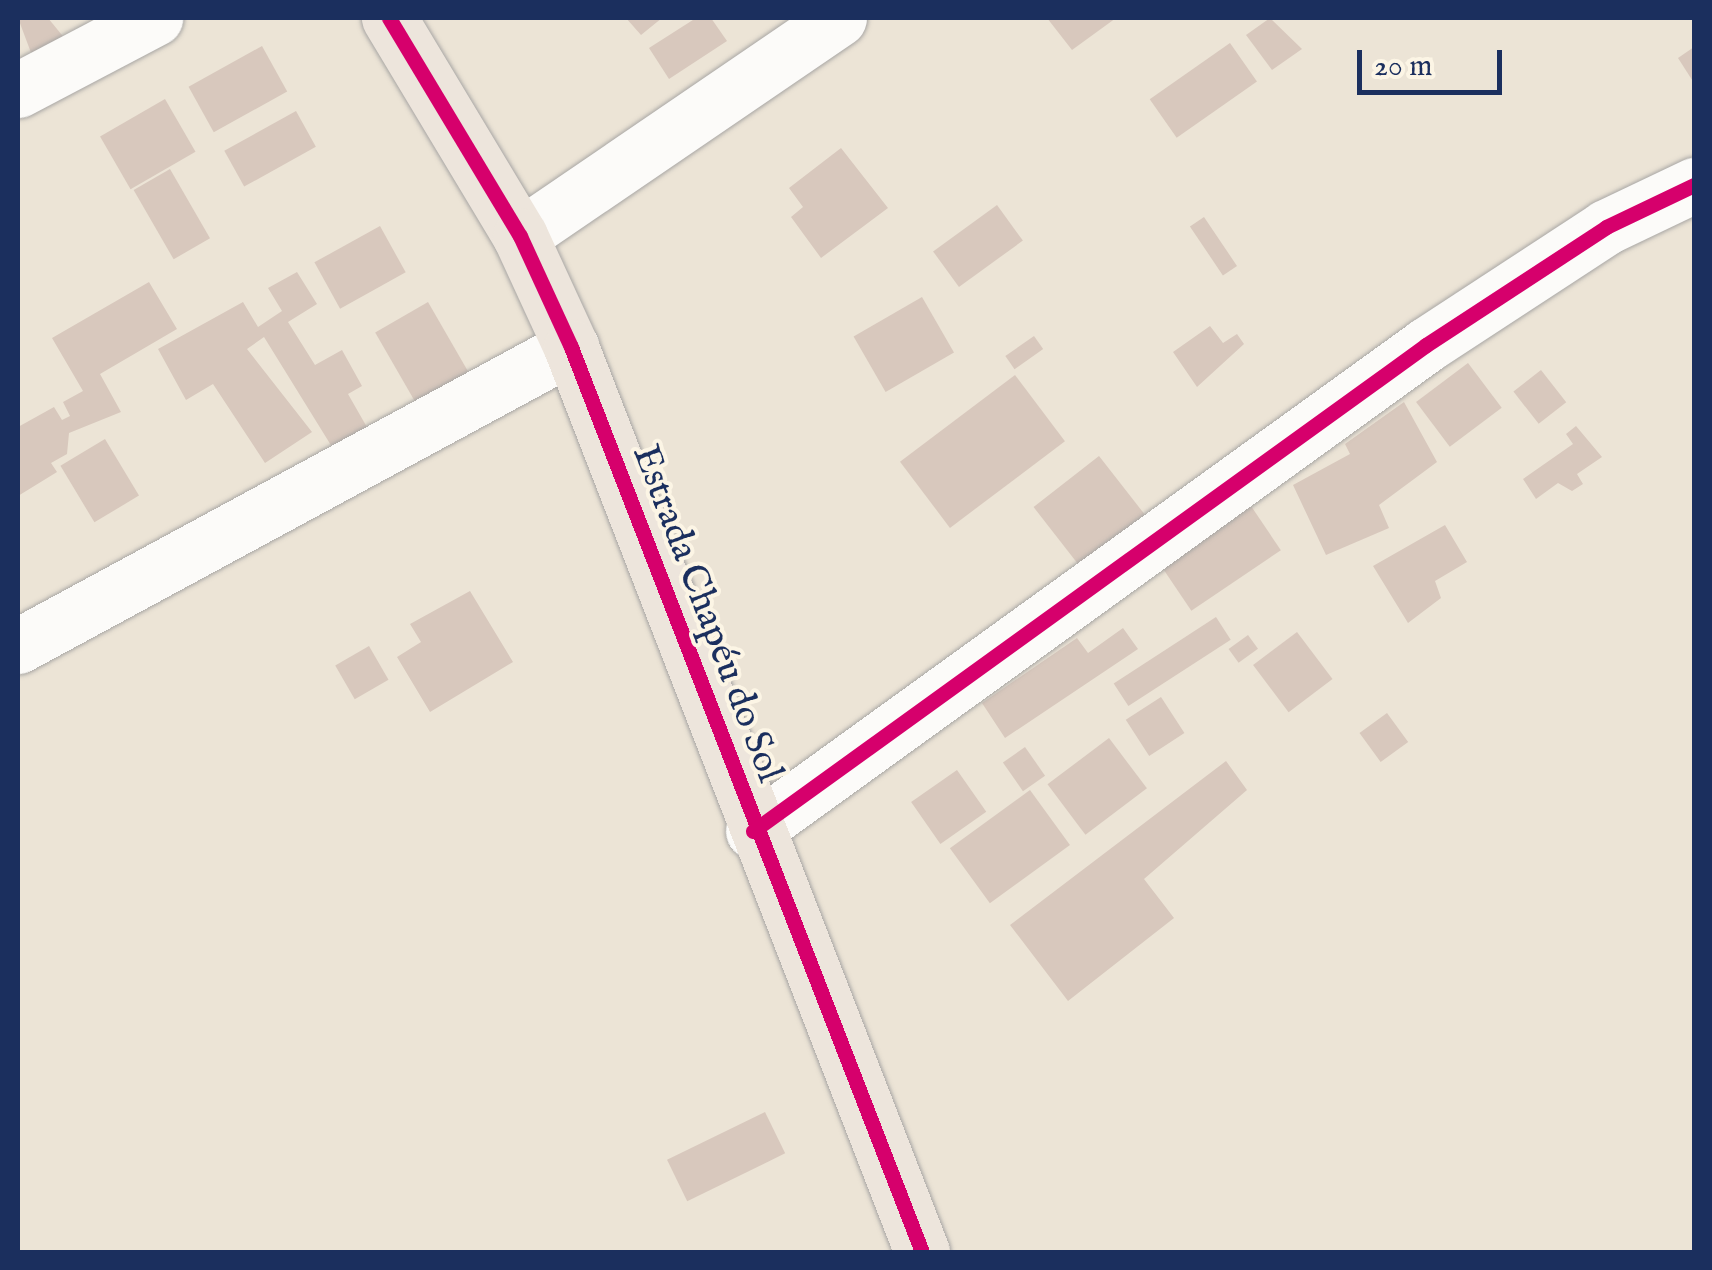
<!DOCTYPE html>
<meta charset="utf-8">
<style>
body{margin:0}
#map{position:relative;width:1712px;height:1270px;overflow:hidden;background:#ece4d6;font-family:"IM FELL English",serif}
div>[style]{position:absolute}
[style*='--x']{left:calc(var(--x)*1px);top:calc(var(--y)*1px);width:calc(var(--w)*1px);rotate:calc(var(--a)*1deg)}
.building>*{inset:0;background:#d8c8bd;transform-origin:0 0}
.roads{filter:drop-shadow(0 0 2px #a8a6a4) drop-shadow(0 0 2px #a8a6a4)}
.minor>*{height:55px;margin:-27.5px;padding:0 27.5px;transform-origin:27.5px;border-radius:27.5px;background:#fcfbf9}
.major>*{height:55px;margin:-27.5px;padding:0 27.5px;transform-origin:27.5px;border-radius:27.5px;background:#ede5dc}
.cycleway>*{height:15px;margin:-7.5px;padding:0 7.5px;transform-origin:7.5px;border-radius:7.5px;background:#d6006c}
span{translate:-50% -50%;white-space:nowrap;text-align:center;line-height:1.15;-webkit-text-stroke:8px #fcf5e5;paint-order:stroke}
.street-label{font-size:38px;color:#1b2f5e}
.frame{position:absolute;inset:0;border:20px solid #1b2f5e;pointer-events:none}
.scale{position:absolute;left:1357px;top:50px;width:145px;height:45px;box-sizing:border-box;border:5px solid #1b2f5e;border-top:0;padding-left:12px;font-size:30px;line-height:35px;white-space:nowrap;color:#1b2f5e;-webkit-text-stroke:8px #fcf5e5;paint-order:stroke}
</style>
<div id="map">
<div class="building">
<div style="clip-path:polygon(18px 18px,48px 18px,66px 40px,33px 58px)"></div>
<div style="clip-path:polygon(626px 18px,662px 18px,641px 35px)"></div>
<div style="clip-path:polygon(696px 18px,711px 18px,727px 41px,669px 79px,649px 48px)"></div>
<div style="clip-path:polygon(1047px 18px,1116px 18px,1072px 50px)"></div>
<div style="clip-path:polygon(1270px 18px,1302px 49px,1272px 70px,1246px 35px)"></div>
<div style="left:1230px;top:43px;width:47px;height:98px;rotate:55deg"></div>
<div style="left:262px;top:46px;width:52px;height:84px;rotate:61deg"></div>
<div style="clip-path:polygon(1694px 47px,1694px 83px,1678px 58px)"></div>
<div style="left:165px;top:99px;width:61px;height:75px;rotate:60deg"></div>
<div style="left:296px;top:111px;width:41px;height:82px;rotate:61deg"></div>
<div style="clip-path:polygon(841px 148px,888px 208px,821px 258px,791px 217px,803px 207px,789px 188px)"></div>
<div style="left:170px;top:169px;width:80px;height:42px;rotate:60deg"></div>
<div style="left:997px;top:205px;width:44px;height:79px;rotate:54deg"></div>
<div style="left:1204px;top:217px;width:59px;height:17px;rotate:56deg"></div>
<div style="left:380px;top:226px;width:53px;height:75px;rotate:61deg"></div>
<div style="clip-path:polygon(297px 272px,317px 304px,288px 322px,315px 365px,342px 350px,362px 386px,348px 394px,372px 436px,337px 455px,264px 337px,247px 349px,312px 432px,265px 463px,213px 384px,186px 400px,158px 349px,243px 302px,258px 327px,282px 311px,268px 288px)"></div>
<div style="clip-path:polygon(149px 282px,177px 329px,100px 374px,121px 412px,69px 433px,67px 454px,51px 463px,57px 472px,18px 496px,18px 427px,54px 407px,62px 420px,70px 416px,63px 402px,83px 391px,52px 338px)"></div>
<div style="left:922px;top:297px;width:64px;height:79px;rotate:60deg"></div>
<div style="left:428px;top:302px;width:90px;height:61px;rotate:60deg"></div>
<div style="clip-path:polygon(1210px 326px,1223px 343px,1237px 334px,1244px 344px,1197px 387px,1173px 352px)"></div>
<div style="left:1034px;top:336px;width:16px;height:35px;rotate:55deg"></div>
<div style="left:1468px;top:363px;width:56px;height:65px;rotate:53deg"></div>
<div style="left:1541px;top:370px;width:41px;height:35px;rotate:52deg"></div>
<div style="left:1015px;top:375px;width:83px;height:144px;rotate:53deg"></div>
<div style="clip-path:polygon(1404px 402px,1437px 462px,1379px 505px,1389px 528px,1326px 555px,1293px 485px,1350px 454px,1345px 444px)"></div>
<div style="clip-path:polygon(1576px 426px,1602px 457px,1577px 474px,1583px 484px,1572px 491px,1558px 483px,1536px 499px,1523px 479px,1573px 444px,1566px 434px)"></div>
<div style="left:105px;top:439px;width:66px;height:52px;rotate:59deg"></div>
<div style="left:1099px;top:456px;width:93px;height:83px;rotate:52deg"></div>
<div style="left:1249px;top:503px;width:57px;height:108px;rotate:56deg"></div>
<div style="clip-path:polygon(1445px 525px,1467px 562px,1435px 581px,1441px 598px,1408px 623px,1373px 566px)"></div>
<div style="clip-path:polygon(470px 591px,513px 662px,430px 712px,397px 657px,421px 642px,410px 624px)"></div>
<div style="left:1216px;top:617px;width:27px;height:122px;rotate:57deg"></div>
<div style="clip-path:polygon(1123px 628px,1138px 649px,1005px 738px,982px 703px,1077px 638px,1088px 653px)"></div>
<div style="left:1297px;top:632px;width:59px;height:55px;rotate:53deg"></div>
<div style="left:1248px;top:635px;width:17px;height:24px;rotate:54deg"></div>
<div style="left:369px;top:646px;width:39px;height:39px;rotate:60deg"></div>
<div style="left:1161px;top:697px;width:43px;height:42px;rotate:57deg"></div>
<div style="left:1387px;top:713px;width:36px;height:34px;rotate:54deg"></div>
<div style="left:1109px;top:738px;width:63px;height:77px;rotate:53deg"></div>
<div style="left:1025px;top:747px;width:35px;height:27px;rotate:55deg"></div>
<div style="clip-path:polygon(1226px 761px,1247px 790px,1144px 879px,1174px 918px,1068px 1001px,1010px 925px)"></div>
<div style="left:957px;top:770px;width:51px;height:56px;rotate:55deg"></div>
<div style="left:1030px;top:790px;width:68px;height:99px;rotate:54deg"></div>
<div style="left:765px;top:1112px;width:46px;height:109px;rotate:64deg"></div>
</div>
<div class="roads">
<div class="minor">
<div style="--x:18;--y:90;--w:155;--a:-27.7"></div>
<div style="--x:520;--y:236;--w:386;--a:-34.3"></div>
<div style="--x:18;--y:646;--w:629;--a:-28.4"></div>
<div style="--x:753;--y:831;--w:830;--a:-35.83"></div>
<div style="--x:1426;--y:345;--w:215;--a:-33.2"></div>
<div style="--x:1606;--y:227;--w:98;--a:-25.5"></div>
</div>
<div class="major">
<div style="--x:389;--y:18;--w:254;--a:59"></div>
<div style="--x:520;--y:236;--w:122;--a:65.3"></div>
<div style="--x:571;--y:347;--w:971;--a:68.8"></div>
</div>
</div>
<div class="cycleway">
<div style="--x:389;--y:18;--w:254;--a:59"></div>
<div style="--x:520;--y:236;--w:122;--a:65.3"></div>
<div style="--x:571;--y:347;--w:971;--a:68.8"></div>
<div style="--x:753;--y:831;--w:830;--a:-35.83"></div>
<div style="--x:1426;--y:345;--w:215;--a:-33.2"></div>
<div style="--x:1606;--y:227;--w:98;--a:-25.5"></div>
</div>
<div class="street-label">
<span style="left:706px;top:614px;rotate:69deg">Estrada Chapéu do Sol</span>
</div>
<div class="frame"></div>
<div class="scale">20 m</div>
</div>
